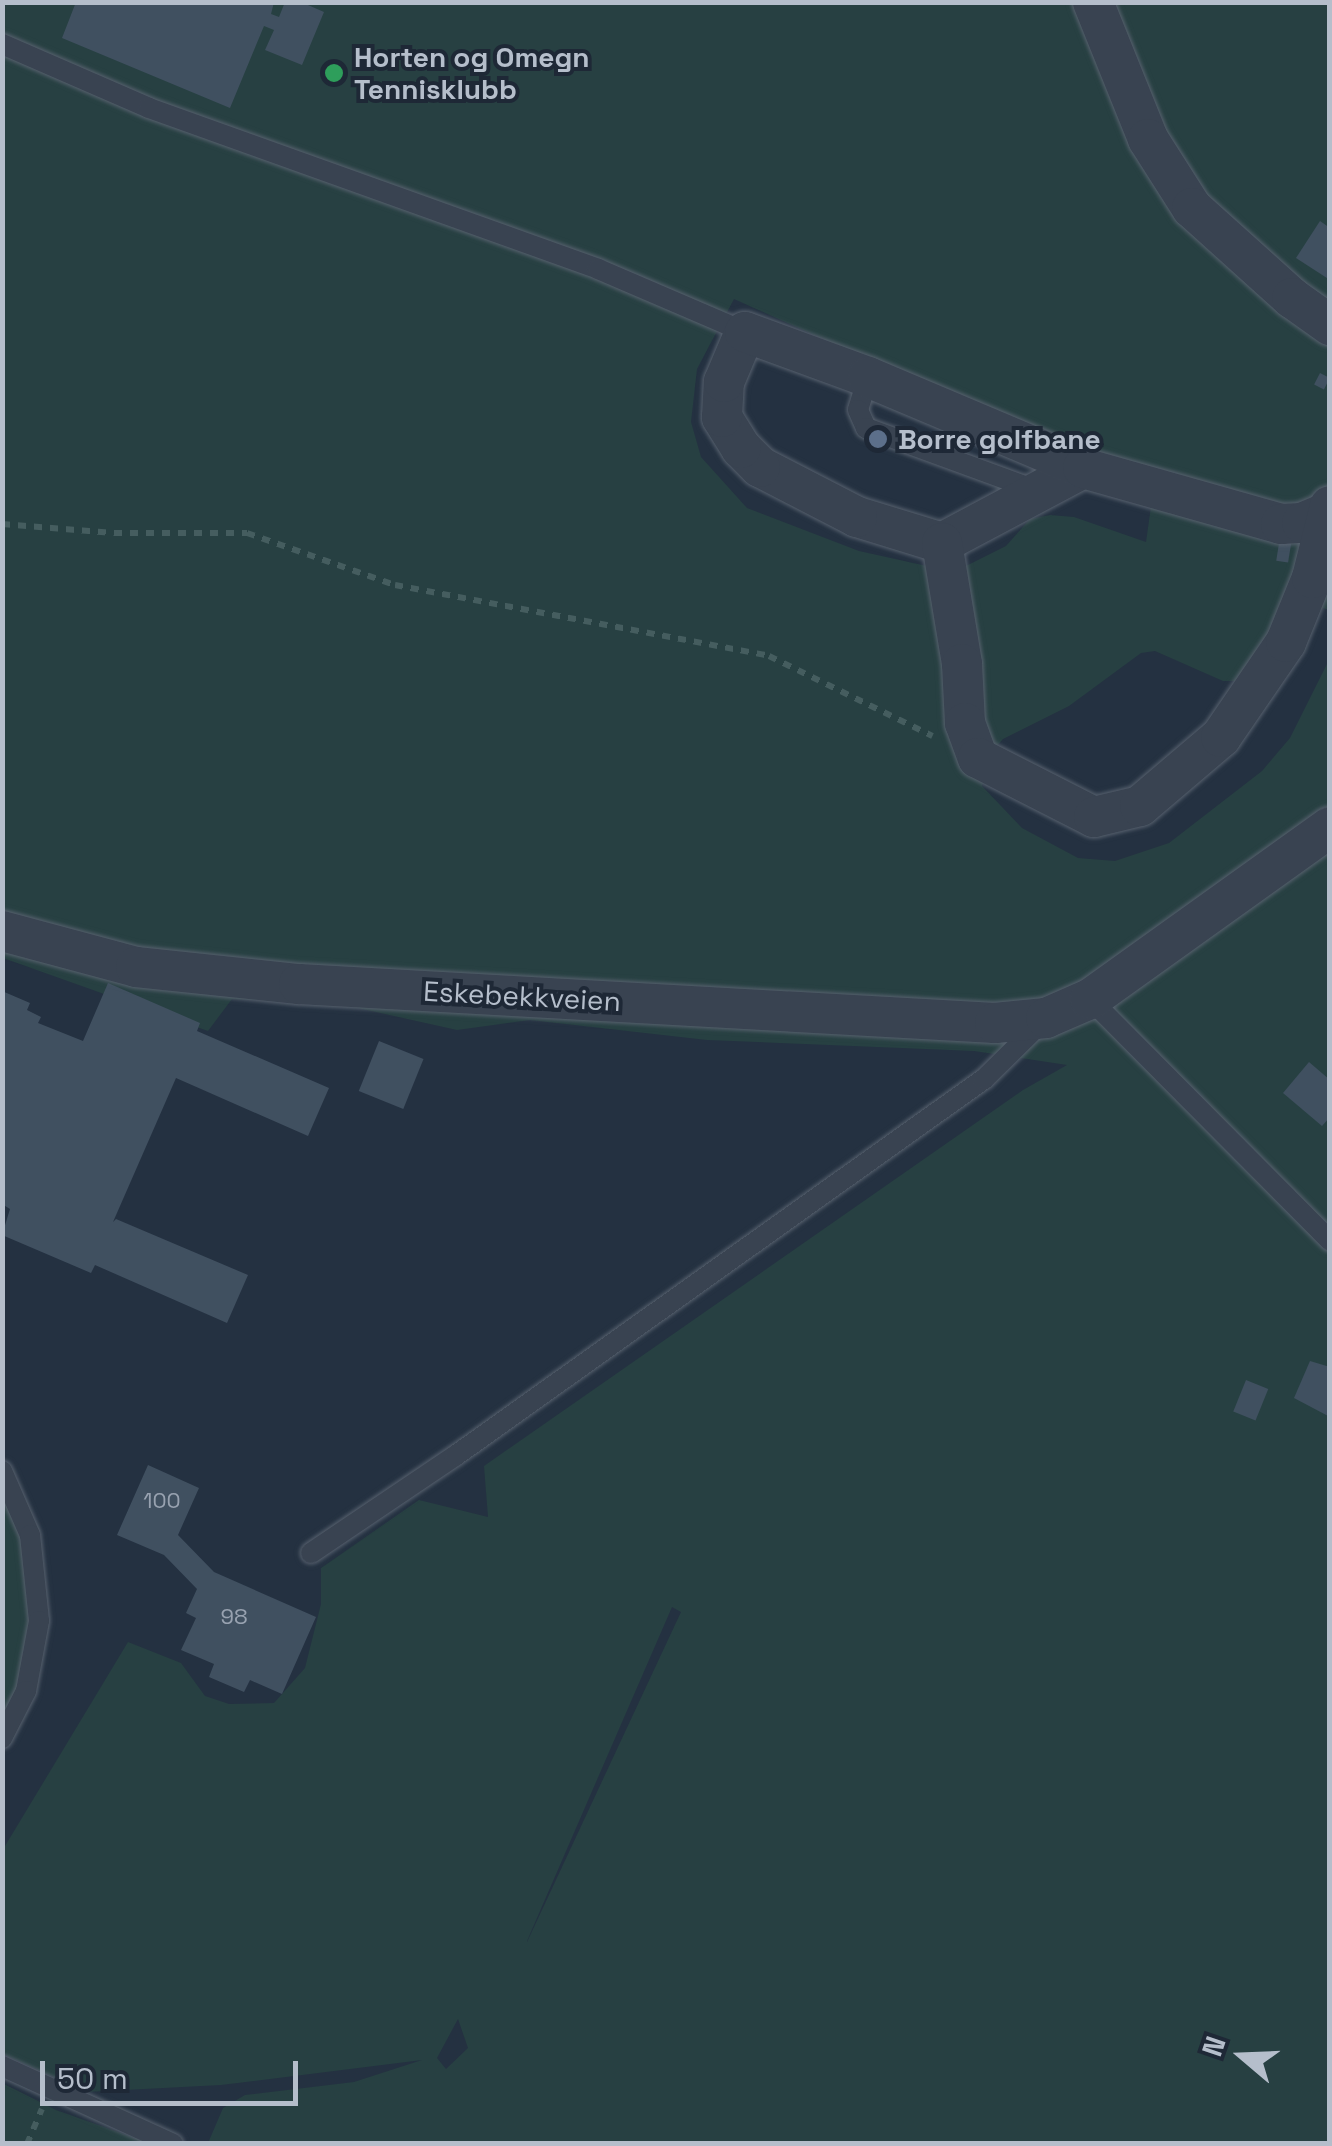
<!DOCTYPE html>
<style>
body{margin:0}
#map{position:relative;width:1332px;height:2146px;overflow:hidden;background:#243141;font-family:"Space Grotesk",sans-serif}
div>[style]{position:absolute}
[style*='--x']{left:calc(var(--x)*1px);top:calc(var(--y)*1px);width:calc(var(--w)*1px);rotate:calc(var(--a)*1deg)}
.green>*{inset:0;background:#274042}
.building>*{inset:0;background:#405060;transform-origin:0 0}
.path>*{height:6px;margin-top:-3px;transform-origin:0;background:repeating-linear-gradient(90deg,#455d5f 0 8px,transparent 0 16px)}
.roads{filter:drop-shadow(0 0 2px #57616e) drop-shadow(0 0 2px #57616e)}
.lane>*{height:20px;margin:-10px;padding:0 10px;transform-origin:10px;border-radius:10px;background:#394351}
.street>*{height:40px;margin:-20px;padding:0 20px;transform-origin:20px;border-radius:20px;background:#394351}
.dots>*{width:28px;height:28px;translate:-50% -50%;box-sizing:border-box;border:5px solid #1e2836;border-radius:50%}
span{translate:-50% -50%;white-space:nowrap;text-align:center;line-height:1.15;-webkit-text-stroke:8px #1e2836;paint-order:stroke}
.number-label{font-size:22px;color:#98a2b0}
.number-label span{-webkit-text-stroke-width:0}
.poi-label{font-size:28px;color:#b5becb;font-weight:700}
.left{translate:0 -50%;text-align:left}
.street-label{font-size:28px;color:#b5becb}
.frame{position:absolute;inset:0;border:5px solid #b5becb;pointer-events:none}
.north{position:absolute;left:1192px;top:2006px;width:100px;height:100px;-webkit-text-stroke:8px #1e2836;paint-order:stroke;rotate:289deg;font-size:28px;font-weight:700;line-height:40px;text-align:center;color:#b5becb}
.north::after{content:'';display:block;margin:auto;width:35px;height:45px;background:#b5becb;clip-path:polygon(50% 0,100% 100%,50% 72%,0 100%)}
.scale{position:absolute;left:40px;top:2061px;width:258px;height:45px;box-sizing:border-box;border:5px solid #b5becb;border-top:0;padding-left:12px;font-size:30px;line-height:35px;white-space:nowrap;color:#b5becb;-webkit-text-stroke:8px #1e2836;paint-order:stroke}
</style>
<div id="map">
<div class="green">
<div style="clip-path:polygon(evenodd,3px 3px,1329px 3px,1329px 610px,1308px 603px,1235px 681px,1223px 681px,1155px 651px,1141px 653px,1069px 706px,1003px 739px,990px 754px,982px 786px,1022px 828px,1078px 858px,1115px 861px,1169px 843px,1262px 771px,1290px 738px,1329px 660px,1329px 2143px,208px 2143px,223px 2108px,245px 2095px,354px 2082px,422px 2060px,221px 2085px,86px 2092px,3px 2054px,2px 1851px,128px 1642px,181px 1663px,205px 1696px,229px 1704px,274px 1703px,305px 1668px,321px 1604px,321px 1568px,419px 1500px,488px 1517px,484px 1466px,1023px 1090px,1067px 1065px,974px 1051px,707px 1040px,530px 1020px,457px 1030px,331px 1002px,232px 999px,208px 1031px,3px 958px,3px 3px,734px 299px,943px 393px,1155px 478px,1146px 542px,1074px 517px,1050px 515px,1030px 519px,1006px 546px,954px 572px,859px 551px,747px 508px,701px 457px,691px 422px,697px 369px,734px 299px,3px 3px,672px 1607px,681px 1612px,527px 1942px,527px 1941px,672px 1607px,3px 3px,458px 2019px,468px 2048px,446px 2069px,437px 2058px,458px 2019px)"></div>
<div style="clip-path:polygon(3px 1498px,23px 1543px,30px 1579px,30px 1653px,3px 1726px)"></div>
<div style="clip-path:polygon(2px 2083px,56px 2110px,149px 2143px,3px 2143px)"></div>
</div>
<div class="building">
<div style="clip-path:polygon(76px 2px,274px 2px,271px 14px,279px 17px,285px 2px,301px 2px,324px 12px,302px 65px,265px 50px,274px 30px,264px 26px,230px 108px,62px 38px)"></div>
<div style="clip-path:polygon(1320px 221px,1330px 228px,1330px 280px,1296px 258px)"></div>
<div style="left:1320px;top:373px;width:11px;height:13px;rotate:27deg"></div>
<div style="left:1280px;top:537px;width:12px;height:24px;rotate:9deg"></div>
<div style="clip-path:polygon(108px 983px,200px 1023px,197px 1031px,329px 1088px,308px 1136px,176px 1078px,113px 1222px,116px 1219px,248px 1275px,227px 1323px,95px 1265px,91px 1273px,2px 1235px,10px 1209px,2px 1204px,2px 991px,30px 1003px,27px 1010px,41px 1017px,38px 1023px,83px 1041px)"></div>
<div style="left:379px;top:1041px;width:48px;height:54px;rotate:22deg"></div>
<div style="clip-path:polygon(1309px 1062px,1330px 1080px,1330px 1117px,1322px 1126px,1283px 1093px)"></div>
<div style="clip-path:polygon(1310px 1361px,1330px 1367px,1330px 1417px,1294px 1398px)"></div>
<div style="left:1246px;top:1380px;width:24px;height:34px;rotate:22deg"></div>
<div style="clip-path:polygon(148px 1465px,199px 1488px,178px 1535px,214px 1572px,316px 1617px,282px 1694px,250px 1680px,244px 1692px,209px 1677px,214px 1664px,181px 1650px,196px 1618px,186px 1613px,197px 1589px,164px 1555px,117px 1535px)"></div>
</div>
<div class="path">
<div style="--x:2;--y:524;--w:112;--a:4.6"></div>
<div style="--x:114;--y:533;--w:133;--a:0"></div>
<div style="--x:247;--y:533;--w:157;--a:19.4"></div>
<div style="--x:395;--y:585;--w:381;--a:10.7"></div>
<div style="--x:769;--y:656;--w:182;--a:26.1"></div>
<div style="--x:27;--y:2144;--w:38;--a:-67"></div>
</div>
<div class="roads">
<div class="lane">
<div style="--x:2;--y:44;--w:160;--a:23.5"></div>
<div style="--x:149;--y:108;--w:477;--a:19.7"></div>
<div style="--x:598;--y:269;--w:160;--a:23.2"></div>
<div style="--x:868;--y:377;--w:34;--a:107"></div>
<div style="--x:858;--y:410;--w:20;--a:66"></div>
<div style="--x:866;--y:428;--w:180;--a:20.1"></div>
<div style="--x:1090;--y:999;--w:341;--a:45.2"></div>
<div style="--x:2;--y:1471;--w:70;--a:66.4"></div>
<div style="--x:30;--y:1535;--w:86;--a:84"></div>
<div style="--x:39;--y:1621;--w:71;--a:100.5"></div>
<div style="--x:26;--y:1691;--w:53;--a:117.1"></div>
<div style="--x:311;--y:1553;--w:174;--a:-34"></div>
<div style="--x:455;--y:1456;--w:650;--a:-35.48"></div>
<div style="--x:984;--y:1079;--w:80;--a:-44.5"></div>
<div style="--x:2;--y:2066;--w:188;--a:24.5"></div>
</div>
<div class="street">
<div style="--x:1093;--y:2;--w:148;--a:68.1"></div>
<div style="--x:1148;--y:139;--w:82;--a:57.5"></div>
<div style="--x:1192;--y:208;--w:135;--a:42"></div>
<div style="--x:1292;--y:298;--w:47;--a:35.4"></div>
<div style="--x:1083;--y:468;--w:160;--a:152"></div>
<div style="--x:942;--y:543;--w:89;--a:-163"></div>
<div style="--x:857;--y:517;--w:109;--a:-152.7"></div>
<div style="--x:760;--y:467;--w:27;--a:-135"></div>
<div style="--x:741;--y:448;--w:36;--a:-122"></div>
<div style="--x:722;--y:417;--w:35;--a:-87"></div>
<div style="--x:724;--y:382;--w:54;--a:-67.2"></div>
<div style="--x:745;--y:332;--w:131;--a:20.1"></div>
<div style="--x:868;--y:377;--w:233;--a:22.9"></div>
<div style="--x:1083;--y:468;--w:206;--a:15.8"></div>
<div style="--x:1281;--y:524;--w:21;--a:-3"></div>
<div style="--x:1302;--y:523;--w:26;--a:-23"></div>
<div style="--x:942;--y:543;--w:123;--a:80.6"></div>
<div style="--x:962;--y:664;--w:59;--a:87.1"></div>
<div style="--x:965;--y:723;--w:37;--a:70"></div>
<div style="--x:978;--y:758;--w:130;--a:27"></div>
<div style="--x:1094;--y:817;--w:47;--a:-13.4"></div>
<div style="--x:1140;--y:806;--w:106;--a:-40.4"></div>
<div style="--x:1221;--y:737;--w:115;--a:-55.6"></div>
<div style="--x:1286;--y:642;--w:69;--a:-67.9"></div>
<div style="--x:1312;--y:578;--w:74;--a:-76"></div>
<div style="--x:2;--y:931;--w:139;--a:15"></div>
<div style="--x:136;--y:967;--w:164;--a:6"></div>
<div style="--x:299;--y:984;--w:697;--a:3.21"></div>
<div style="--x:995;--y:1023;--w:51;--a:-5.6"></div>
<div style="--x:1046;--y:1018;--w:48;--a:-23.4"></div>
<div style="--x:1090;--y:999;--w:295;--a:-35.6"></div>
</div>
</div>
<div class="dots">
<div style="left:334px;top:73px;background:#2e9e5b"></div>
<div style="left:878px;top:439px;background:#5c6f8a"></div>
</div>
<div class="number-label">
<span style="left:162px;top:1501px">100</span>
<span style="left:234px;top:1617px">98</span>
</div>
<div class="poi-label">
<span class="left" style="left:354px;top:73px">Horten og Omegn<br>Tennisklubb</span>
<span class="left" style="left:898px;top:439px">Borre golfbane</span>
</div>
<div class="street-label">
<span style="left:522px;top:996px;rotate:3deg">Eskebekkveien</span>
</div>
<div class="frame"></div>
<div class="north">N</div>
<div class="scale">50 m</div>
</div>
